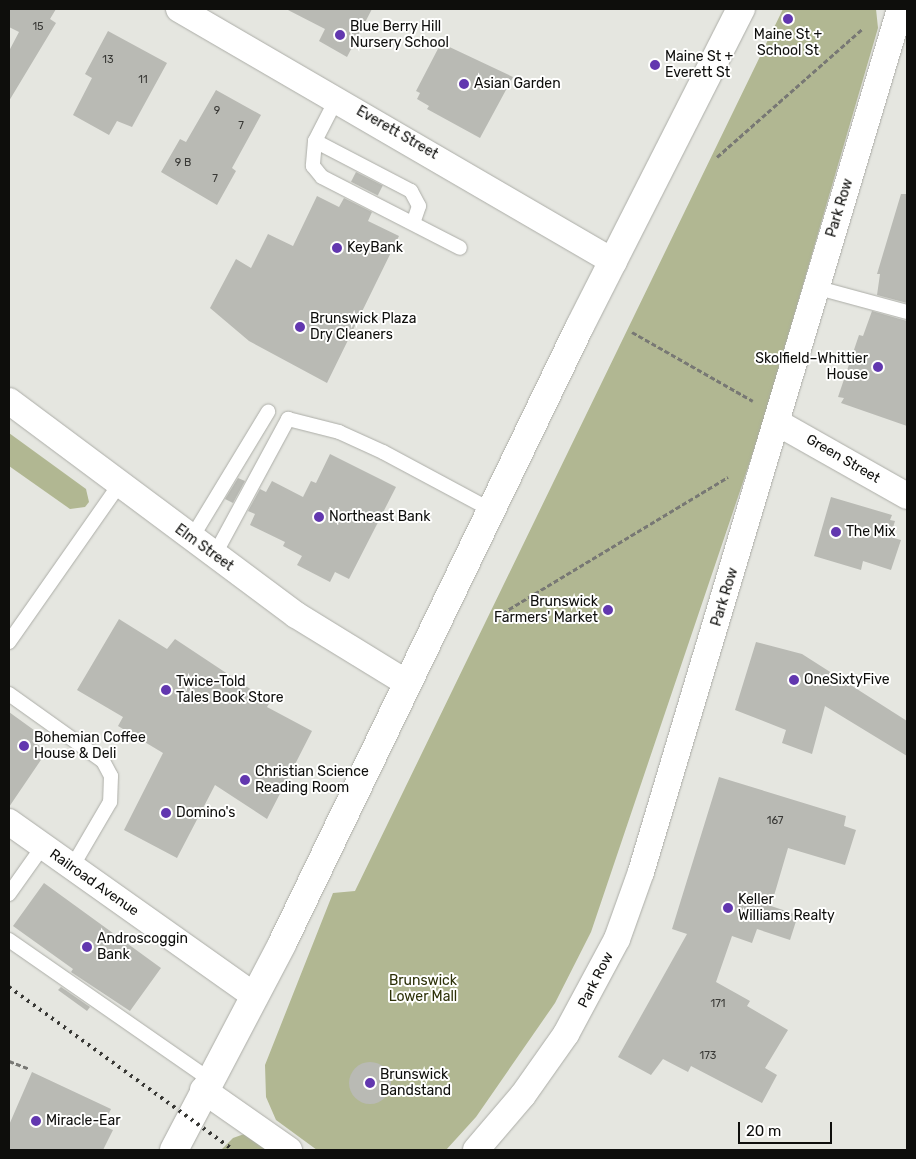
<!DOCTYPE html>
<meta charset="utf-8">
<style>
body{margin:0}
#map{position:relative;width:916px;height:1159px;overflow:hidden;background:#e5e6e0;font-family:Rubik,sans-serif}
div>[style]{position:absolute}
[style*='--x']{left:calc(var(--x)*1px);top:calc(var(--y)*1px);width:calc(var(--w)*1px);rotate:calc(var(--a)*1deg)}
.green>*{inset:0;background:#b1b792}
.building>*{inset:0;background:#b9bab4;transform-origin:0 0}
.round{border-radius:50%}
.path>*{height:3px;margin-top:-1.5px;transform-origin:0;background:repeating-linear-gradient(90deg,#787874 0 5px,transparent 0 7.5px)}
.roads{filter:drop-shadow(0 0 1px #acada7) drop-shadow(0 0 1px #acada7)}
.service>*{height:14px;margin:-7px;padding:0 7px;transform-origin:7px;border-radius:7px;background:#fff}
.minor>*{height:26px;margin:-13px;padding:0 13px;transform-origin:13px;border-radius:13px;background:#fff}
.primary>*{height:28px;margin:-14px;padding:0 14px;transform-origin:14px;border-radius:14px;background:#fff}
.rail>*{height:4px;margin-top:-2px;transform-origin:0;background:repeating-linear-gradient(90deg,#383835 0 2.5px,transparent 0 7.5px)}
.dots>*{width:14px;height:14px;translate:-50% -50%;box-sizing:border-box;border:2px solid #fffffe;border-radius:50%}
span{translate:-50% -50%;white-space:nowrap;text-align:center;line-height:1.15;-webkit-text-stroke:4px #fffffe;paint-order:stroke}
.number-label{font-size:11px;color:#393936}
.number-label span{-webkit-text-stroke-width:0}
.poi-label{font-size:14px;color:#0e0e0c}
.left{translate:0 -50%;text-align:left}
.right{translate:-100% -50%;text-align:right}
.street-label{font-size:14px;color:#0e0e0c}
.park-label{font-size:14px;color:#2d3108}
.frame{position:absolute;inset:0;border:10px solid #0e0e0c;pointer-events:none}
.scale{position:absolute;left:738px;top:1122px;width:94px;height:22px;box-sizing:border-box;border:2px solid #0e0e0c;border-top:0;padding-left:6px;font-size:15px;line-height:18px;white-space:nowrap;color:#0e0e0c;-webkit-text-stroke:4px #fffffe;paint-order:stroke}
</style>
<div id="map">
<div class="green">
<div style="clip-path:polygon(783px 9px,876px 9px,878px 28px,761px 429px,591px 932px,555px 1003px,476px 1117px,446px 1150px,317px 1150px,276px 1120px,266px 1097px,265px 1065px,333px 893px,355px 891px)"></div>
<div style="clip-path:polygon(9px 433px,86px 489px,89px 502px,85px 507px,70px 509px,9px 466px)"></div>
<div style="clip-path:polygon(247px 1133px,271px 1150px,221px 1150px,233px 1138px)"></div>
</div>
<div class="building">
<div style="clip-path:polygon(9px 9px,56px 9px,50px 19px,56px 23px,9px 101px,9px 51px,19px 32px,9px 27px)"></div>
<div style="clip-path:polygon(286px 9px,372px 9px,347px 57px,319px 41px,325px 29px)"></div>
<div style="clip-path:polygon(108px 31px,167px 63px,132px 127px,117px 121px,109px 135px,73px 115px,92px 78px,85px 74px)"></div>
<div style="clip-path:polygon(441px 43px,513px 77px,480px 138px,427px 109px,429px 106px,417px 99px,420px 93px,416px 91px)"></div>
<div style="clip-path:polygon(216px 90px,261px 115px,232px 168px,236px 171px,217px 205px,161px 172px,180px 139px,186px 142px)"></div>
<div style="left:356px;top:172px;width:30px;height:11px;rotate:27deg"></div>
<div style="clip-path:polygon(901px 194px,907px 194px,907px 303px,877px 295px,880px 274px,877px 274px)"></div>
<div style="clip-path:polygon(317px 196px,339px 207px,344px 198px,372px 212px,368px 221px,399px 236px,327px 383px,249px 341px,210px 308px,236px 259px,251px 268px,268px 234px,293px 246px)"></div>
<div style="clip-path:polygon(872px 311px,907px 321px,907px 426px,841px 403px,844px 398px,838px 397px,859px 335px,863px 336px)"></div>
<div style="clip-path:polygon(330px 454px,396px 487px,349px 579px,335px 572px,330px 582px,297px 565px,302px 556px,283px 546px,285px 542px,250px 525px,255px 514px,248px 511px,260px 489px,266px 492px,272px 481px,303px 497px,311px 481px,316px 483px)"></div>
<div style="clip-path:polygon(238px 478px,245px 481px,233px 503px,225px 499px)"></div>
<div style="clip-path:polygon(831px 497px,892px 515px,890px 520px,895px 521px,890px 537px,901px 540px,891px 570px,863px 561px,861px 570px,814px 556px)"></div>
<div style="clip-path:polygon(119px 619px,167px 649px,175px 639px,270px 702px,267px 707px,312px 731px,267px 819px,215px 785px,177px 858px,124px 830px,163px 753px,118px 726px,123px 717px,77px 690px)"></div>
<div style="clip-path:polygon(756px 642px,802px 654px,907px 721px,907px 756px,825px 706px,812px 754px,782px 743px,786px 730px,735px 710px)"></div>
<div style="clip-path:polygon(9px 712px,38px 733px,32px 741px,47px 751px,9px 807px)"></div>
<div style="clip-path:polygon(719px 777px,846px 816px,844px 826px,856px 830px,845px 865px,788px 848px,771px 906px,798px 915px,790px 940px,757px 929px,752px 943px,732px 936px,716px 982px,750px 1001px,747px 1006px,788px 1030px,765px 1068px,777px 1075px,762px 1103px,691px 1066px,688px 1072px,663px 1059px,651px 1075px,618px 1057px,687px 934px,672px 929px)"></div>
<div style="clip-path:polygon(44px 883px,161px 968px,130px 1011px,71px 972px,73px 969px,13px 926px)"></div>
<div style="clip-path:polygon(61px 987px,90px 1007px,87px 1011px,58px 990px)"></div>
<div class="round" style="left:349px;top:1062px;width:42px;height:42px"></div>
<div style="clip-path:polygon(32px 1072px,111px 1109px,103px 1126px,113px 1130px,103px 1150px,9px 1150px,9px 1125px)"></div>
</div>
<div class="path">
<div style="--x:717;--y:157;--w:193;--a:-41.4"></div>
<div style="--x:632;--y:332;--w:139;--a:29.7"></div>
<div style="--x:496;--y:617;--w:271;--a:-31.1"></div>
<div style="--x:9;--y:1061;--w:22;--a:21"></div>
</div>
<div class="roads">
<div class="service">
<div style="--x:337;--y:98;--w:48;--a:117.1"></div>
<div style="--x:315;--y:141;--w:25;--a:95"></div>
<div style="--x:313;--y:166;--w:14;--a:51"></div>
<div style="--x:322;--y:177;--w:155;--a:27.2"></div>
<div style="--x:315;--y:141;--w:108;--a:27.5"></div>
<div style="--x:411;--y:191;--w:17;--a:62"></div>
<div style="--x:419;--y:206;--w:18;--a:109"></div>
<div style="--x:815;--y:287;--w:95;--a:15.2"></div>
<div style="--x:191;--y:539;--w:149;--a:-58.8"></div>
<div style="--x:214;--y:556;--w:156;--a:-61.6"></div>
<div style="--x:288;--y:419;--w:53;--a:14.3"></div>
<div style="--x:339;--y:432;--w:48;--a:24.4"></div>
<div style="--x:383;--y:452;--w:123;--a:28.2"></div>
<div style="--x:9;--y:642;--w:192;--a:-55"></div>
<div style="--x:9;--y:694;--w:115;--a:35.5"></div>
<div style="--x:103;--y:761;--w:17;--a:62"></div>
<div style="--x:111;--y:776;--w:26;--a:92"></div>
<div style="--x:110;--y:802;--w:75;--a:120.3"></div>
<div style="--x:9;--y:894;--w:59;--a:-54.7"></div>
<div style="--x:9;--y:940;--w:244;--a:34.8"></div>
</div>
<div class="minor">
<div style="--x:179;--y:9;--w:503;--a:30.18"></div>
<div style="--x:9;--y:401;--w:358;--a:36.7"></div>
<div style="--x:296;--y:615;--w:130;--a:31.5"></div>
<div style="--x:778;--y:423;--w:148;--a:29.5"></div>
<div style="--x:9;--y:822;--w:299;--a:35.3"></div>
<div style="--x:203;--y:1090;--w:105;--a:34.9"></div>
<div style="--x:476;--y:1150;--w:72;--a:-49.5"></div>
<div style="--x:523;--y:1095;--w:75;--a:-54.8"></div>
<div style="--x:566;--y:1034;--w:108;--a:-61.8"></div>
<div style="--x:617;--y:939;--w:71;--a:-70.3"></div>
<div style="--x:641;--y:872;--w:901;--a:-73.29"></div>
</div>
<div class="primary">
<div style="--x:174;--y:1150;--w:233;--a:-62.3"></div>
<div style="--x:282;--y:944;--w:686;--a:-64.26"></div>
<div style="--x:580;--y:326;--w:356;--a:-63.1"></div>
</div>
</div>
<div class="rail">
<div style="--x:9;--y:987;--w:277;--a:36"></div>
</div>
<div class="dots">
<div style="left:788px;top:19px;background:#6237af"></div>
<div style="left:340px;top:35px;background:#6237af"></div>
<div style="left:655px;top:65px;background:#6237af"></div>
<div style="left:464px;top:84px;background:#6237af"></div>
<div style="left:337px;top:248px;background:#6237af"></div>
<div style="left:300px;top:327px;background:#6237af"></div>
<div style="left:878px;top:367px;background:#6237af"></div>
<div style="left:319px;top:517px;background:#6237af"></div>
<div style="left:836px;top:532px;background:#6237af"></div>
<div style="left:608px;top:610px;background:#6237af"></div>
<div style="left:794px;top:680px;background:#6237af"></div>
<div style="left:166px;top:690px;background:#6237af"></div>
<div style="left:24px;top:746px;background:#6237af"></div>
<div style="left:245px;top:780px;background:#6237af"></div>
<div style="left:166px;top:813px;background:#6237af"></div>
<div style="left:728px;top:908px;background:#6237af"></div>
<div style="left:87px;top:947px;background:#6237af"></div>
<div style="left:370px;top:1083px;background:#6237af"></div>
<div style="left:36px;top:1121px;background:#6237af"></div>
</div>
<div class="number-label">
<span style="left:38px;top:27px">15</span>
<span style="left:108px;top:60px">13</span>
<span style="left:143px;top:80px">11</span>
<span style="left:217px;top:111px">9</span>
<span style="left:241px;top:126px">7</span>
<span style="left:183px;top:163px">9 B</span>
<span style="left:215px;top:179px">7</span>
<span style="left:775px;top:821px">167</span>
<span style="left:718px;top:1004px">171</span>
<span style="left:708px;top:1056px">173</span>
</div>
<div class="poi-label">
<span class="left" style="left:350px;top:35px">Blue Berry Hill<br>Nursery School</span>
<span style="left:788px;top:43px">Maine St +<br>School St</span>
<span class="left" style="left:665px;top:65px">Maine St +<br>Everett St</span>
<span class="left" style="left:474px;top:84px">Asian Garden</span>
<span class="left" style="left:347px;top:248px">KeyBank</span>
<span class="left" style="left:310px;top:327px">Brunswick Plaza<br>Dry Cleaners</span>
<span class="right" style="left:868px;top:367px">Skolfield–Whittier<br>House</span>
<span class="left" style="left:329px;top:517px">Northeast Bank</span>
<span class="left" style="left:846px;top:532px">The Mix</span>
<span class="right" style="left:598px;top:610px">Brunswick<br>Farmers' Market</span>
<span class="left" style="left:804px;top:680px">OneSixtyFive</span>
<span class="left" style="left:176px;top:690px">Twice-Told<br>Tales Book Store</span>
<span class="left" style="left:34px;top:746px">Bohemian Coffee<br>House &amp; Deli</span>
<span class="left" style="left:255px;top:780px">Christian Science<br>Reading Room</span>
<span class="left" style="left:176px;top:813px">Domino's</span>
<span class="left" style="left:738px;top:908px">Keller<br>Williams Realty</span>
<span class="left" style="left:97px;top:947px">Androscoggin<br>Bank</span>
<span class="left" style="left:380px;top:1083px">Brunswick<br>Bandstand</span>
<span class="left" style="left:46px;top:1121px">Miracle-Ear</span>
</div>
<div class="street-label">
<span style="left:397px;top:133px;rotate:30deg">Everett Street</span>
<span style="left:840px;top:208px;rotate:-73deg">Park Row</span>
<span style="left:843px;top:459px;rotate:30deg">Green Street</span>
<span style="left:204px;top:548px;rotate:36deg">Elm Street</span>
<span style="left:725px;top:597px;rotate:-73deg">Park Row</span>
<span style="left:94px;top:883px;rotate:35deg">Railroad Avenue</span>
<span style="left:596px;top:980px;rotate:-63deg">Park Row</span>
</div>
<div class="park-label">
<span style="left:423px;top:989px">Brunswick<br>Lower Mall</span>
</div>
<div class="frame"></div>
<div class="scale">20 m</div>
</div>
